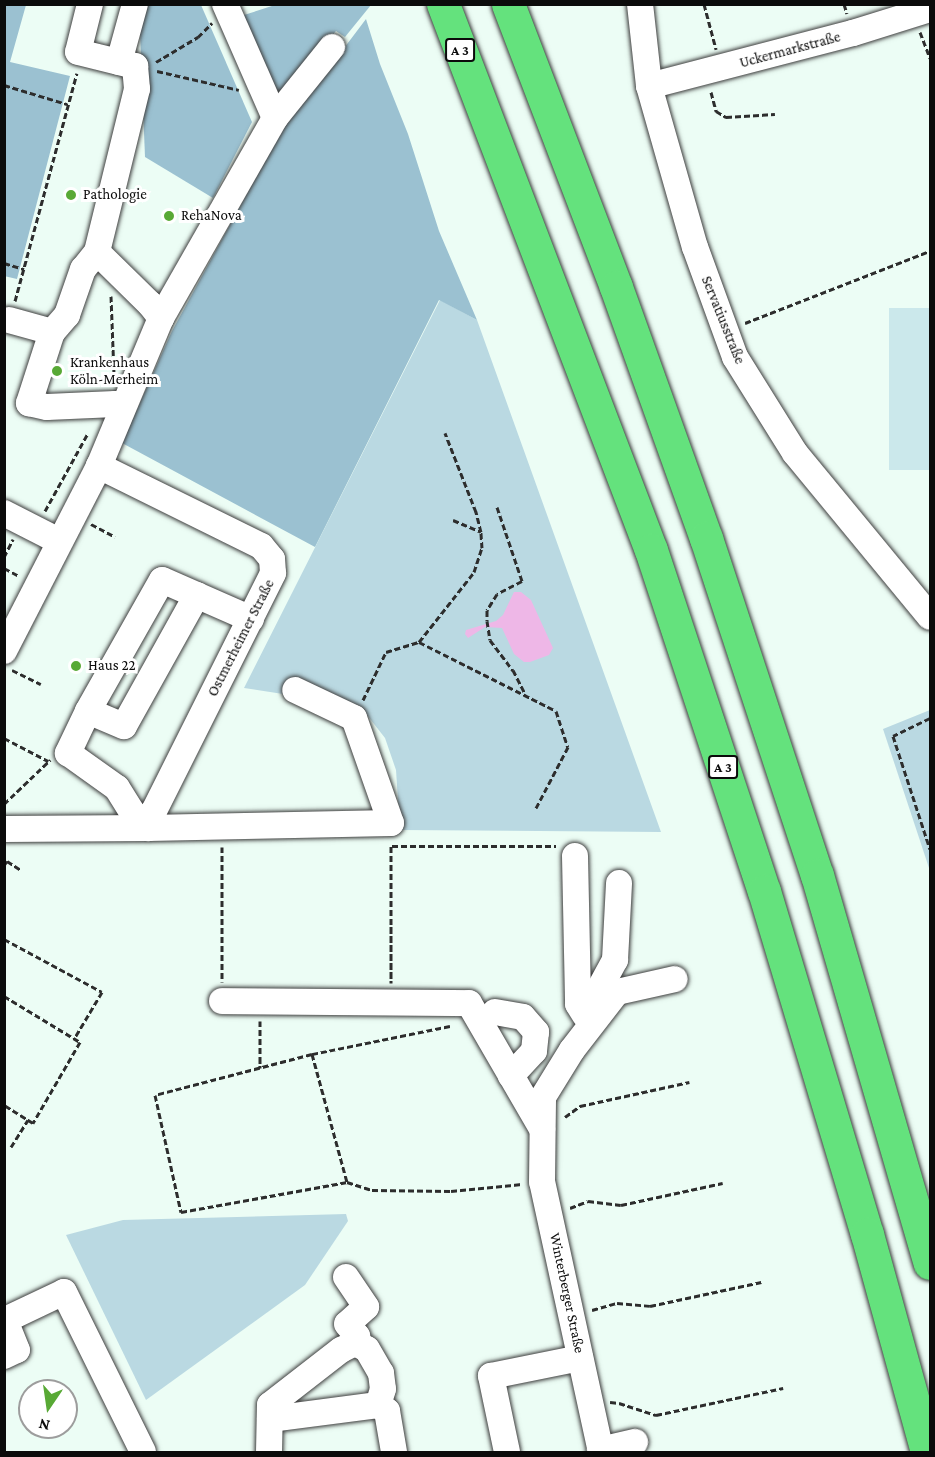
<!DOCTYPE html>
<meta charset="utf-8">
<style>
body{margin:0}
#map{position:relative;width:935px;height:1457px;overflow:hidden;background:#ecfdf5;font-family:"Crimson Pro",serif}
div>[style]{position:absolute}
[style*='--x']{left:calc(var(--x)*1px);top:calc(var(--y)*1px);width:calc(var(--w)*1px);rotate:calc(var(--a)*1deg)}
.green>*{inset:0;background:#bad9e2}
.forest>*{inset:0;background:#9bc1d1}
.pitch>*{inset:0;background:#cbe8eb;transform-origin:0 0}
.water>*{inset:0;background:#eeb7e7}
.path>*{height:3px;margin-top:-1.5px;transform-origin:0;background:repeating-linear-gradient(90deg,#2d2d2d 0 6px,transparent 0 9px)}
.roads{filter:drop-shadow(0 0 2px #3e3e3e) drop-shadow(0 0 2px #3e3e3e)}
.minor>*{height:26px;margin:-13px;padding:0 13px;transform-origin:13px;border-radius:13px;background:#fff}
.highway>*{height:33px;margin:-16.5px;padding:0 16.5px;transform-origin:16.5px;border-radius:16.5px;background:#64e27d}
.dots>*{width:16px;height:16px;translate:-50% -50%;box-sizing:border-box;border:3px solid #fff;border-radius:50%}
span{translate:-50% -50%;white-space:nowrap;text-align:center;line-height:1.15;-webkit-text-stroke:6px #fff;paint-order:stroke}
.shield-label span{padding:2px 4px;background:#fff;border:2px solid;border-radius:4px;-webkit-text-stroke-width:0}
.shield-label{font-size:14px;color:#0b0b0b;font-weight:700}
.street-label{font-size:15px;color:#0b0b0b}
.poi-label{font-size:15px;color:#0b0b0b}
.left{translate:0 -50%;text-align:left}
.frame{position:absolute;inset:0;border:6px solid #0b0b0b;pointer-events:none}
.north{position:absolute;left:18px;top:1379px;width:60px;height:60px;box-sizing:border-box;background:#fff;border:2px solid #9d9d9d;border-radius:50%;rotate:193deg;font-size:16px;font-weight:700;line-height:24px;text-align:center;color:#0b0b0b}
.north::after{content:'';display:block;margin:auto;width:21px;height:27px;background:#58a935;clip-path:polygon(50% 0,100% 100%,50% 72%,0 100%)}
</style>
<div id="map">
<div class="green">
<div style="clip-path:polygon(440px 300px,477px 320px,661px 832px,400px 830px,396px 770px,385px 738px,360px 706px,244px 688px)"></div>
<div style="clip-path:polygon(930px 710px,930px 871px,883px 729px)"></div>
<div style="clip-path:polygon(346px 1214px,348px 1221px,305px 1285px,146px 1400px,66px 1235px,123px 1220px)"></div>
</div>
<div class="forest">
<div style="clip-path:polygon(4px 5px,26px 5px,10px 62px,70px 76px,17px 279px,4px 276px)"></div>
<div style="clip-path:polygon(148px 5px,201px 5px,252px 122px,213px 198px,145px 157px,140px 32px)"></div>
<div style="clip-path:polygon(275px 5px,371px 5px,345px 37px,336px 31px,275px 103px,244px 15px)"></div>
<div style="clip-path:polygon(366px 19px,380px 64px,408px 134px,439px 231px,477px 320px,439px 300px,315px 547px,122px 443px,172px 331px,280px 133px)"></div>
</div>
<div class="pitch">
<div style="left:889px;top:308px;width:41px;height:162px"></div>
</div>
<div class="water">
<div style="clip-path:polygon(514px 592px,521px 592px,531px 600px,553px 648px,549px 655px,530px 662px,524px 662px,514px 654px,502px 628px,485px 627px,468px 638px,465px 634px,466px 630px,496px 621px,503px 615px)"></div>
</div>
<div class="path">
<div style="--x:704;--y:4;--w:47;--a:75.1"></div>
<div style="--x:844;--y:4;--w:10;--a:73"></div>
<div style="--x:920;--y:32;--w:28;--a:69"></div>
<div style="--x:156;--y:62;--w:49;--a:-30.8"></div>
<div style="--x:198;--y:37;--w:20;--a:-45"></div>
<div style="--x:157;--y:71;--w:84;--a:13"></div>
<div style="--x:4;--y:85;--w:66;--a:16.8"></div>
<div style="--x:711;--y:92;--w:20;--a:75"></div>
<div style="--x:716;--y:111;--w:12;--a:31"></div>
<div style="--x:726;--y:117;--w:49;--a:-3.5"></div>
<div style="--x:4;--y:263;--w:21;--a:17"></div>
<div style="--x:111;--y:296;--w:77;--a:87.8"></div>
<div style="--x:15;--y:301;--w:236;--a:-74.8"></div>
<div style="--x:745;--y:323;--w:199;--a:-21.3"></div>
<div style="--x:497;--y:507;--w:78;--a:71.3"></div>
<div style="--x:522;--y:581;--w:28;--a:153"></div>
<div style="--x:497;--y:594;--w:19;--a:122"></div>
<div style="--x:487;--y:610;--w:11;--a:90"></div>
<div style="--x:487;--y:621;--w:19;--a:81"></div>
<div style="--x:490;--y:640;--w:38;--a:53"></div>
<div style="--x:513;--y:670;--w:27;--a:63"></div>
<div style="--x:45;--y:511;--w:89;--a:-61.1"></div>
<div style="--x:453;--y:520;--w:30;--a:23"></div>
<div style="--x:91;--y:524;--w:27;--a:28"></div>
<div style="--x:4;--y:557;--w:20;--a:-63"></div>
<div style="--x:4;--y:568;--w:17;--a:28"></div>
<div style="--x:419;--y:642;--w:89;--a:-51.8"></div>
<div style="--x:474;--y:572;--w:25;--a:-72"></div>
<div style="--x:482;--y:548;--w:16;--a:-94"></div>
<div style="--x:481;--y:532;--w:21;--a:-104"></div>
<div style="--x:476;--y:512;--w:85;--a:-111.4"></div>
<div style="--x:12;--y:670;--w:32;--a:26"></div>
<div style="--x:363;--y:700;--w:53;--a:-64.4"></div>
<div style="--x:386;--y:652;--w:34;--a:-17"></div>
<div style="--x:419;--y:642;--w:153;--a:26.7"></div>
<div style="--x:556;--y:711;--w:38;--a:72"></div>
<div style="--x:568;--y:747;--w:69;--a:117.7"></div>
<div style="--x:930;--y:718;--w:41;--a:154.1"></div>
<div style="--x:893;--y:736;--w:119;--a:71.9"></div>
<div style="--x:4;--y:738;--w:50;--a:27.6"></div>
<div style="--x:4;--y:804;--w:64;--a:-43.7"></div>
<div style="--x:391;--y:846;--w:137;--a:90"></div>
<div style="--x:392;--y:846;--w:164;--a:0"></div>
<div style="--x:222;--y:847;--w:135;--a:90"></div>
<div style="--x:4;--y:865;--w:5;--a:-53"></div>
<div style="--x:7;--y:861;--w:17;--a:33"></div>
<div style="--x:4;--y:939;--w:111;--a:28.4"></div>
<div style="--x:102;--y:992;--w:55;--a:120.8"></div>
<div style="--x:4;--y:996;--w:89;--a:31.2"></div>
<div style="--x:80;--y:1042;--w:94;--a:120.1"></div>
<div style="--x:33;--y:1123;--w:34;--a:-148"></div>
<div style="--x:260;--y:1021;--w:47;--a:90"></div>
<div style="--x:450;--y:1026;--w:141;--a:168.5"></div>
<div style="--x:312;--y:1054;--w:162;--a:165.4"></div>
<div style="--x:155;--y:1095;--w:120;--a:77.5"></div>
<div style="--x:181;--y:1212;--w:169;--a:-10.2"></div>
<div style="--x:347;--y:1182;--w:26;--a:18"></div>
<div style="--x:372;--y:1190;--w:79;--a:0.7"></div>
<div style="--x:451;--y:1191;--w:71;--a:-5.6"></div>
<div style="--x:312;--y:1054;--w:133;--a:74.7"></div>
<div style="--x:565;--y:1117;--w:19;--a:-36"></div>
<div style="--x:580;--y:1106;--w:112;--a:-12.4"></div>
<div style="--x:11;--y:1147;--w:32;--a:-58"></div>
<div style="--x:570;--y:1208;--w:19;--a:-21"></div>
<div style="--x:588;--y:1201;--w:33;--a:7"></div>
<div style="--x:621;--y:1205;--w:104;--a:-12.2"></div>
<div style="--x:592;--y:1310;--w:26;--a:-16"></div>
<div style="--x:617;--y:1303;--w:33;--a:5"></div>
<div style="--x:650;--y:1306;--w:114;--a:-12.2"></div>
<div style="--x:610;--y:1402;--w:9;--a:6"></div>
<div style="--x:619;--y:1403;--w:39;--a:18"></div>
<div style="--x:656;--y:1415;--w:130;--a:-12"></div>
</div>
<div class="roads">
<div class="minor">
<div style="--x:90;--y:4;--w:49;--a:104"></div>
<div style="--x:78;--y:52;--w:59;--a:13.8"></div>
<div style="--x:135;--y:66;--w:23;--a:85"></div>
<div style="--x:137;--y:89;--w:168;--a:103.8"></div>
<div style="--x:97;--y:252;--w:22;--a:129"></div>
<div style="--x:83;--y:269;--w:49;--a:109.2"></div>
<div style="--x:67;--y:315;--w:23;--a:131"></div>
<div style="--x:52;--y:332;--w:75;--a:107.9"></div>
<div style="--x:29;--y:403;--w:18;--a:13"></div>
<div style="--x:47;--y:407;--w:68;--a:-2.5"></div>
<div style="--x:115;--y:404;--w:7;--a:16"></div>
<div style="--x:225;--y:4;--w:124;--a:66.3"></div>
<div style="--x:640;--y:4;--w:82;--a:83.7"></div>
<div style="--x:649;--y:86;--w:167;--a:74.1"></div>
<div style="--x:695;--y:247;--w:117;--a:70"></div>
<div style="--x:735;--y:357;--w:113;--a:58"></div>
<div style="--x:795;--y:453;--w:212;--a:50.5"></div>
<div style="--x:119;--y:62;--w:60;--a:-74.6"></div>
<div style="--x:649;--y:86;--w:211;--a:-14.6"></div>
<div style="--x:853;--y:33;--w:81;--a:-17.3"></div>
<div style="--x:97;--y:252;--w:74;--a:44.5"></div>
<div style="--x:150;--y:304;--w:18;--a:52"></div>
<div style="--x:9;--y:320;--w:45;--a:15.6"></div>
<div style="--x:4;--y:513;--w:62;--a:27"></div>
<div style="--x:251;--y:619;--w:97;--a:-156.3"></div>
<div style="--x:162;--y:580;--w:150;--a:119.5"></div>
<div style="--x:88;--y:711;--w:47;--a:115.5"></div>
<div style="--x:68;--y:753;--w:60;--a:35.5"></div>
<div style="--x:117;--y:788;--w:28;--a:58"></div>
<div style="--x:132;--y:812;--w:23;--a:45"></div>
<div style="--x:148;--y:828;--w:243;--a:-1.2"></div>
<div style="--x:391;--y:823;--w:111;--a:-109.4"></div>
<div style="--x:354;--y:718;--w:65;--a:-154.6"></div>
<div style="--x:4;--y:651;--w:208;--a:-62.8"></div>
<div style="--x:99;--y:466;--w:160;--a:-67.3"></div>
<div style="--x:161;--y:318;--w:230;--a:-60.3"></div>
<div style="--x:275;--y:118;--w:91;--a:-51.2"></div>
<div style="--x:88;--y:711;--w:39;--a:23"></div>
<div style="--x:124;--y:726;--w:150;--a:-60.9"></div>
<div style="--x:4;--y:829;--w:144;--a:-0.4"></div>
<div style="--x:148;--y:828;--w:18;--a:-71"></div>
<div style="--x:154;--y:811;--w:266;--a:-63.4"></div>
<div style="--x:273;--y:573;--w:14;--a:-94"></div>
<div style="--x:272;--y:559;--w:17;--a:-130"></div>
<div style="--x:261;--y:546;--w:181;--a:-153.7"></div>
<div style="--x:575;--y:856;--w:148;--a:88.8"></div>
<div style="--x:578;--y:1004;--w:13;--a:58"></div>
<div style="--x:222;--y:1001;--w:247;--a:0.5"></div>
<div style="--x:469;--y:1003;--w:146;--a:59.9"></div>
<div style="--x:589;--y:1008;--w:55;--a:-61.6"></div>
<div style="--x:615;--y:960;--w:77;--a:-87"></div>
<div style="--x:495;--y:1012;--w:28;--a:10"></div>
<div style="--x:523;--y:1017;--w:20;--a:49"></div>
<div style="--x:536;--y:1032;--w:19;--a:96"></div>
<div style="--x:534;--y:1051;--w:34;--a:133"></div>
<div style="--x:346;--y:1277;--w:36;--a:56"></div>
<div style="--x:366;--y:1307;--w:25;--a:138"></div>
<div style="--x:347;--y:1324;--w:16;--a:50"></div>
<div style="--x:357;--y:1336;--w:7;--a:106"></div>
<div style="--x:4;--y:1356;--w:14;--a:-25"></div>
<div style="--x:17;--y:1350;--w:32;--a:-112"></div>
<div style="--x:5;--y:1320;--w:65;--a:-25.4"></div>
<div style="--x:64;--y:1292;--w:178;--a:63.7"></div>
<div style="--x:378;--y:1405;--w:11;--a:34"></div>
<div style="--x:387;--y:1411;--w:42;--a:80.3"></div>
<div style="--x:600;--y:1450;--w:36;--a:-13"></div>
<div style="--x:269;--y:1452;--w:47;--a:-88.8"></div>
<div style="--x:270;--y:1405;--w:90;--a:-37.8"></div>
<div style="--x:341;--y:1350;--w:16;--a:-27"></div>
<div style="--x:355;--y:1343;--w:13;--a:27"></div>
<div style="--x:367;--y:1349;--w:28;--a:60"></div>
<div style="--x:381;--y:1373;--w:16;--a:83"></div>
<div style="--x:383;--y:1389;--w:17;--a:107"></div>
<div style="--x:378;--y:1405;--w:109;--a:172.6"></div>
<div style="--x:507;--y:1452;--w:78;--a:-101.9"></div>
<div style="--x:491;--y:1376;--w:91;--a:-11.4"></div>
<div style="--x:601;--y:1452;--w:276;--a:-102.3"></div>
<div style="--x:542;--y:1182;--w:85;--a:-89.3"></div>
<div style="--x:543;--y:1097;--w:55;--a:-58.3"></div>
<div style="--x:572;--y:1050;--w:73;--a:-52.2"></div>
<div style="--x:617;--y:992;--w:59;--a:-12.6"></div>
</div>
<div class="highway">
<div style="--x:443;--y:4;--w:584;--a:69.15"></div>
<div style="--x:651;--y:550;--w:359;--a:71.7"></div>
<div style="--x:764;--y:891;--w:358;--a:73.3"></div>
<div style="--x:867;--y:1234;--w:226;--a:74.6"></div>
<div style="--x:508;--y:4;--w:303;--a:69.1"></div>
<div style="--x:616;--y:287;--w:267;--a:70.3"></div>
<div style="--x:706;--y:538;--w:355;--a:71.8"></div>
<div style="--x:817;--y:875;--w:404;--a:73.8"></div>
</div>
</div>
<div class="dots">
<div style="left:71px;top:195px;background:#58a935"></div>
<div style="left:169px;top:216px;background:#58a935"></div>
<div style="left:57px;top:371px;background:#58a935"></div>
<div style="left:76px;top:666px;background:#58a935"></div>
</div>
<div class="shield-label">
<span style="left:460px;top:50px">A 3</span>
<span style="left:723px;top:767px">A 3</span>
</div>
<div class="street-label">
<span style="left:790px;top:50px;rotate:-15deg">Uckermarkstraße</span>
<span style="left:723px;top:320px;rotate:68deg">Servatiusstraße</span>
<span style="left:241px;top:638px;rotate:-63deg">Ostmerheimer Straße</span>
<span style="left:567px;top:1293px;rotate:78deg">Winterberger Straße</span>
</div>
<div class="poi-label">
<span class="left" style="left:83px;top:195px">Pathologie</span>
<span class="left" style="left:181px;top:216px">RehaNova</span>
<span class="left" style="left:70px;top:371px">Krankenhaus<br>Köln-Merheim</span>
<span class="left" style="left:88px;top:666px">Haus 22</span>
</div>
<div class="frame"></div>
<div class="north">N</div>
</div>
